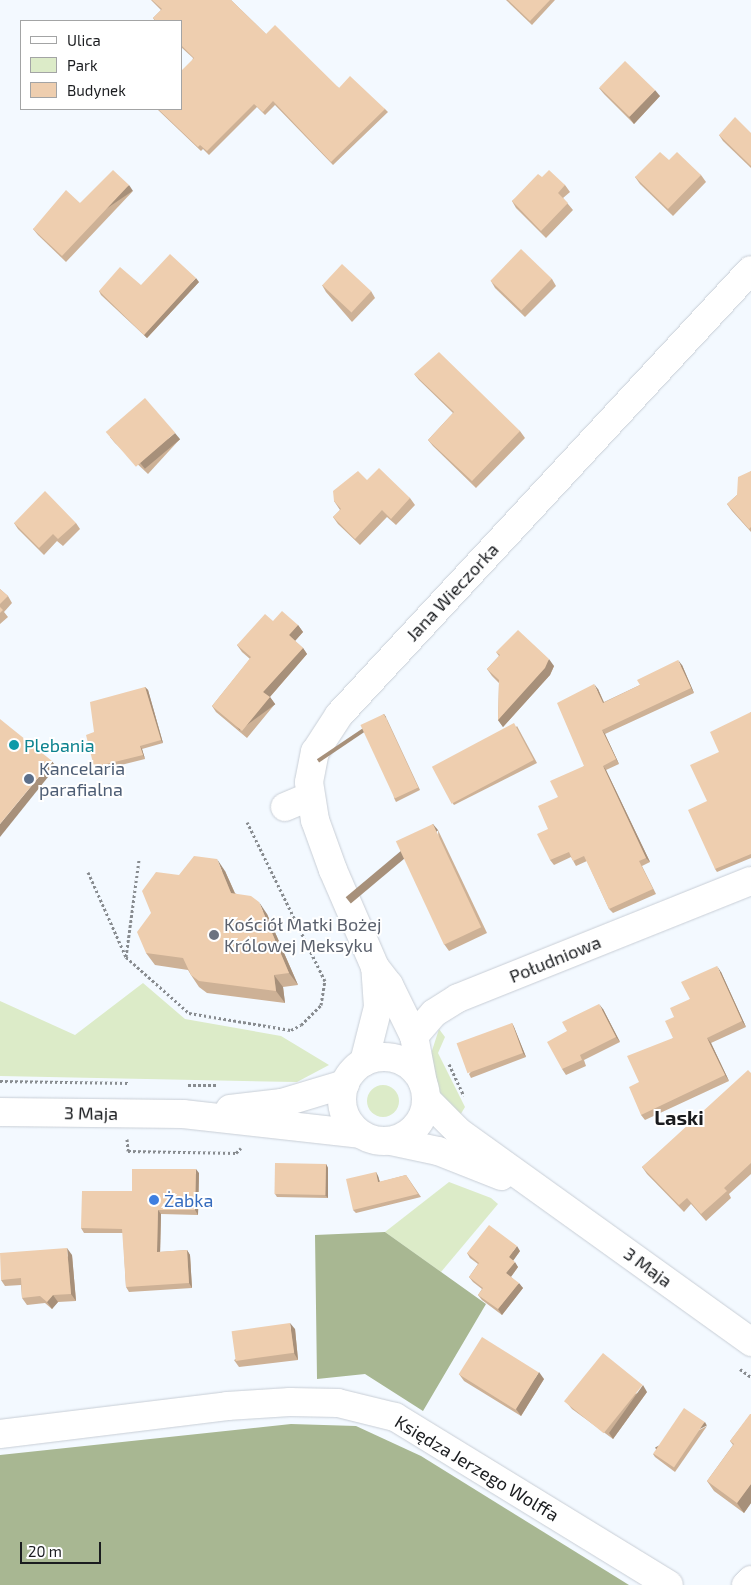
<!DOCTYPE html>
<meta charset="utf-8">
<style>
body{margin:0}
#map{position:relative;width:751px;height:1585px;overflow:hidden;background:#f3f9ff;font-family:"Exo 2",sans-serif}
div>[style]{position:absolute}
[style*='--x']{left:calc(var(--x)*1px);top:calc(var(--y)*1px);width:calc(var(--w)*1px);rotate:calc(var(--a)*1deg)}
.green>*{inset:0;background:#dcebc8}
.round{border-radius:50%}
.forest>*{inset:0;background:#a8b792}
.path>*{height:3px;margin-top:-1.5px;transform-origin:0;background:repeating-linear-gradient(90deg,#888c90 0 2.5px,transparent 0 5px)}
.roads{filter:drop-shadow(0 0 1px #c8ced6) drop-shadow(0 0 1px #c8ced6)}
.minor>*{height:28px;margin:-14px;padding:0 14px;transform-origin:14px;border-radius:14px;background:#fff}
.minor>.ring{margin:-14px;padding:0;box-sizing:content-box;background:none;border:28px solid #fff;border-radius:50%}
.wall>*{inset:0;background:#cdb196}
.shaded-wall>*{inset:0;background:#a7907a;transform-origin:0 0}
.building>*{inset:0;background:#eeceaf;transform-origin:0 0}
.dots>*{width:14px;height:14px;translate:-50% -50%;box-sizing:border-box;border:2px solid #fff;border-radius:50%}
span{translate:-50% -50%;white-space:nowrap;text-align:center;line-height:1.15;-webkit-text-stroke:4px #fff;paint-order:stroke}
.street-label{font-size:18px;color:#1a1c1f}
.culture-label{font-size:18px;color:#0d838f}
.left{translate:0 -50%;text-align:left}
.service-label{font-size:18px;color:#4e5e75}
.worship-label{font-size:18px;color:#5b616d}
.shop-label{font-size:18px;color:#366cbe}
.quarter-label{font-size:20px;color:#1a1c1f;font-weight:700}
.legend{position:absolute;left:20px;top:20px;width:162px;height:90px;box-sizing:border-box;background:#fff;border:1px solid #a3a4a5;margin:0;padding:6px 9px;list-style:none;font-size:15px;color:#1a1c1f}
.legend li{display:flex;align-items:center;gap:10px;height:25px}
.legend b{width:25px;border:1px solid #a3a4a5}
.scale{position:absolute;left:20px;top:1542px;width:81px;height:22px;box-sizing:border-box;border:2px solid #1a1c1f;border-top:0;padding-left:6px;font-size:15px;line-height:18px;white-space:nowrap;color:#1a1c1f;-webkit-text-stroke:4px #fff;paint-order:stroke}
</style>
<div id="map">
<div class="green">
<div style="clip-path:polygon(143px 983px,185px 1019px,281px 1036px,329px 1065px,297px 1082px,0 1076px,0 1001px,75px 1035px)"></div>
<div style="clip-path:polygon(439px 1029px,445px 1037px,438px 1053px,465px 1107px,459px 1117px,441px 1098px,431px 1072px,429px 1060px)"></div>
<div class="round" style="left:367px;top:1085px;width:32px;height:32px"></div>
<div style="clip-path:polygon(449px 1182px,491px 1198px,498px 1204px,441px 1272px,385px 1232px)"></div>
</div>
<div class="forest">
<div style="clip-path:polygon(385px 1232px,486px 1304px,423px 1411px,365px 1374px,317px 1379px,315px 1235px)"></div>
<div style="clip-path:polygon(291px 1424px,356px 1426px,421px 1456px,629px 1585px,0 1585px,0 1455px)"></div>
</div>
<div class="path">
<div style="--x:88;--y:872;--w:93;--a:65.9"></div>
<div style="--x:126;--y:957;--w:84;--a:41.6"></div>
<div style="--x:189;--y:1013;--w:103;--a:9.5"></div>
<div style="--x:291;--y:1030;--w:11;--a:-27"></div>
<div style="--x:301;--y:1025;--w:28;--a:-45"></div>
<div style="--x:321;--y:1005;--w:24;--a:-81"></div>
<div style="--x:325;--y:981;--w:177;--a:-116.1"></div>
<div style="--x:126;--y:957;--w:99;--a:-82.4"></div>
<div style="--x:449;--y:1064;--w:35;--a:65"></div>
<div style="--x:0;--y:1081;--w:129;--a:0.9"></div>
<div style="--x:188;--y:1085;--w:29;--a:0"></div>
<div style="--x:127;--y:1139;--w:12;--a:85"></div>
<div style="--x:128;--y:1151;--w:108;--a:1.1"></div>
<div style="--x:236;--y:1153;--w:7;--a:-45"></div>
<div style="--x:740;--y:1369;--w:14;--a:36"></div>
</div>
<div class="roads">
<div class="minor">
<div style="--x:285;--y:807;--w:26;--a:-23"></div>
<div style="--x:414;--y:1036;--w:57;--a:-116.1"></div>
<div style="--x:389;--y:985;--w:23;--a:-128"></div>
<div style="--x:375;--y:967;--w:106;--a:-113.4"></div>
<div style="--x:333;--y:870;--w:53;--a:-109.8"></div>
<div style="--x:315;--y:820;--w:38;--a:-99"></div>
<div style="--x:309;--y:782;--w:31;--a:-79"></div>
<div style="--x:315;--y:752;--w:44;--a:-57"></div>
<div style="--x:339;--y:715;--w:606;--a:-47.21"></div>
<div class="ring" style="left:342px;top:1057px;width:56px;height:56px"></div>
<div style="--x:364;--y:1062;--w:57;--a:-75.7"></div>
<div style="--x:378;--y:1007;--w:39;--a:-94"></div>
<div style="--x:423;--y:1083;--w:48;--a:-100.8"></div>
<div style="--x:414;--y:1036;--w:30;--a:-49"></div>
<div style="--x:434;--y:1013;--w:28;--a:-32"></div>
<div style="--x:458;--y:998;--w:315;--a:-21.8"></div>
<div style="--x:427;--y:1100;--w:45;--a:45"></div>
<div style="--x:459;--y:1132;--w:360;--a:35.7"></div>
<div style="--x:230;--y:1109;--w:52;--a:-6.6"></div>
<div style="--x:282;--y:1103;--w:66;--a:-16.8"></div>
<div style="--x:0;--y:1112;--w:183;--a:0.6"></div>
<div style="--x:183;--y:1114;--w:178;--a:6.4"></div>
<div style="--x:391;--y:1141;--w:48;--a:12"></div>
<div style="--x:438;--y:1151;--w:68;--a:21.6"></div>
<div style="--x:0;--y:1434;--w:229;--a:-7"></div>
<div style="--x:227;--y:1406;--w:63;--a:-3.6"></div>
<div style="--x:290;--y:1402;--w:48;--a:1.2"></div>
<div style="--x:338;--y:1403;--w:59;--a:13.8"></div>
<div style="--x:395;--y:1417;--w:321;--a:31.5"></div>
<div style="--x:746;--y:1585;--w:7;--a:-45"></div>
</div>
</div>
<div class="wall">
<div style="clip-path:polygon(151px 0,231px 0,266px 34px,339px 88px,385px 109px,388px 112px,333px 165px,275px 105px,265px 115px,257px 107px,209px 155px,203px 149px,201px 151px,157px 109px,181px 109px,193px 58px,181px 47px,181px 21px,155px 21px,153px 18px,161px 10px)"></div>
<div style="clip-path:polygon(506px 0,555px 0,532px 25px)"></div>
<div style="clip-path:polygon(599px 88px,660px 96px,634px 124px,604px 94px)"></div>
<div style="clip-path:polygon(751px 133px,751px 168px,723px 141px,719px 135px)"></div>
<div style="clip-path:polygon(669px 160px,701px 175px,706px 182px,673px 216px,640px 184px,635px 177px)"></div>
<div style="clip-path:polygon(542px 177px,565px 185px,570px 192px,563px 198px,573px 210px,546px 238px,516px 208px,512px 201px)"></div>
<div style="clip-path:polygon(133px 191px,66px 262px,38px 235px,33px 229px,80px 203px)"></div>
<div style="clip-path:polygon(552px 279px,556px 286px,525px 317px,495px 288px,491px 281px)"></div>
<div style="clip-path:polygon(199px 282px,147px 338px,101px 295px,99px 291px,141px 285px)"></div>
<div style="clip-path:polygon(322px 285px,371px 291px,375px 298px,352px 322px,326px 292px)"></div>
<div style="clip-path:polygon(414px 374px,520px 431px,525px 438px,476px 488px,433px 446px,428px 440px,453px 413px,419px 380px)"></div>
<div style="clip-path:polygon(110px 437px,180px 439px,148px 474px,115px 443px)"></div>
<div style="clip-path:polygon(751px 471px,751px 532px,732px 511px,727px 504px,737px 495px)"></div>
<div style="clip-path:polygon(367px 480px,410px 498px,415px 505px,396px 525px,387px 517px,360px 545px,338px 524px,333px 517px,340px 510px,334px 501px)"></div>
<div style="clip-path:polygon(14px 523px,76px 523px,80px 529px,63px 546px,57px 541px,44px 555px,18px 529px)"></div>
<div style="clip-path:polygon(0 589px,8px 596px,12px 603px,4px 612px,8px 617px,0 624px)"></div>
<div style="clip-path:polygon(273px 621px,298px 625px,303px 632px,295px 641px,303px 648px,307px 654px,270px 697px,275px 704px,247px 738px,216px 712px,212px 706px,250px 659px,242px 652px,237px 645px)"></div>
<div style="clip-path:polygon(496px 652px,554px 666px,550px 675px,503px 727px,498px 720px,499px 683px,492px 676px,487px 669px,499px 656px)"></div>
<div style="clip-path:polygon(682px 665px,694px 693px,605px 734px,619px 764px,606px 770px,650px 862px,642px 866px,656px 894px,613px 913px,609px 909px,587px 861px,576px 866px,571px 857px,554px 865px,550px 860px,548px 829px,558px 797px,584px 766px,598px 689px,604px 702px)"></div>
<div style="clip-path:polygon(145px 687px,148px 690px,163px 743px,142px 749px,145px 759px,97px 771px,94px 767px,94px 732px)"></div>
<div style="clip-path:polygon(751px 712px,751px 858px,717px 872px,715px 869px,707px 801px,719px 752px)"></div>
<div style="clip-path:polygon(386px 717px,420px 790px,396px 802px,394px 798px)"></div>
<div style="clip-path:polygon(517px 726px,537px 763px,454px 805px,451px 801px)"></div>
<div style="clip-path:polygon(438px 830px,487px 933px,449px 951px,444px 944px)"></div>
<div style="clip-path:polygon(225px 871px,235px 893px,267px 914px,298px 985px,283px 987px,285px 1003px,207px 993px,199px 987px,191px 975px,188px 970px,155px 965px,146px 953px,179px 875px)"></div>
<div style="clip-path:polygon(721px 972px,746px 1027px,711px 1043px,729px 1081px,645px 1120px,641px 1115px,639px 1082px,673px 1038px,674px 1017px,690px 999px)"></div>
<div style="clip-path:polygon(603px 1009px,620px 1042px,584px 1060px,586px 1066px,566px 1075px,562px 1069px,567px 1031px)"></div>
<div style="clip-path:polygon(512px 1023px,514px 1027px,526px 1057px,471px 1078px,469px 1074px)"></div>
<div style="clip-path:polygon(751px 1073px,751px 1174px,729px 1194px,731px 1198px,706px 1221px,691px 1204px,684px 1212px,647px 1174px,642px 1167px)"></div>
<div style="clip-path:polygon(326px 1164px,328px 1168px,328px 1198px,277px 1197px,275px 1194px)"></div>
<div style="clip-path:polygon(376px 1172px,378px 1176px,380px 1182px,406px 1175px,421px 1197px,356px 1213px,353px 1210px)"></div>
<div style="clip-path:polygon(199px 1173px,198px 1215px,161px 1214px,160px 1252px,187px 1250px,190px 1255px,192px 1288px,129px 1292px,126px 1287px,123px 1233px,84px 1233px,81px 1228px,132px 1191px)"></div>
<div style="clip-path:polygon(520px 1251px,513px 1261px,518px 1267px,511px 1277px,523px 1288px,502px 1315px,482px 1300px,478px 1295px,482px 1289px,473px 1282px,469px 1277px,478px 1264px,470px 1258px,467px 1253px)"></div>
<div style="clip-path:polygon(72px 1255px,76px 1301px,58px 1302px,52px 1309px,45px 1303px,27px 1305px,22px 1298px,21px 1285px,5px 1286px,1px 1280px)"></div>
<div style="clip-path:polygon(295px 1329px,298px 1360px,239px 1367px,234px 1360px)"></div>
<div style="clip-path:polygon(459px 1374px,544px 1379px,521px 1416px,464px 1381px)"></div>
<div style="clip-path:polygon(647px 1392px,613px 1439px,572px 1409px,567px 1403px)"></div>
<div style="clip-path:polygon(751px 1414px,751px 1503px,744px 1513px,714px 1491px,707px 1481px,733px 1445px,730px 1441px)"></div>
<div style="clip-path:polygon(707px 1426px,675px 1472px,655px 1457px,653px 1454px)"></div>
</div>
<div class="shaded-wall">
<div style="clip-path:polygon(655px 90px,660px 96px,634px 124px,629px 117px)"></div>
<div style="left:129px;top:185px;width:7px;height:98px;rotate:56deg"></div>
<div style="clip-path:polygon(196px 278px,199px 282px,147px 338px,144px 335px)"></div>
<div style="left:175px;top:433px;width:8px;height:46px;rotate:50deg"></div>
<div style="clip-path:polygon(298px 625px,303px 632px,294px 642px,289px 635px)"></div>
<div style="clip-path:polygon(303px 648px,307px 654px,268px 699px,263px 692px)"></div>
<div style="clip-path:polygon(549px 659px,554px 666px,550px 675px,503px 727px,498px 720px)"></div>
<div style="clip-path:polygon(678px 660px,682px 665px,694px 693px,691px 688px)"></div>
<div style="clip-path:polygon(594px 684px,598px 689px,606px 708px,603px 703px)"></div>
<div style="clip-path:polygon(145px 687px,148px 690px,163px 743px,161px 740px)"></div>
<div style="left:270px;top:697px;width:9px;height:44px;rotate:54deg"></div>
<div style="left:384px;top:714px;width:4px;height:81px;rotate:56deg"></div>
<div style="clip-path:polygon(602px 730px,605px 734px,619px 764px,616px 759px)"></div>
<div style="clip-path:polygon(140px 746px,142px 749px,145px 759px,143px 755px)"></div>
<div style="clip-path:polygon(52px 761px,56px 767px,0 837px,0 824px)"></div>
<div style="clip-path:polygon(603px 766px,606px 770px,650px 862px,646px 858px)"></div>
<div style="left:433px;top:824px;width:8px;height:114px;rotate:50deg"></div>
<div style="clip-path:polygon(217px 859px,225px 871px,240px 905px,231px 893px)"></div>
<div style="clip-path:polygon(259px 902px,267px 914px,298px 985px,289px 973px)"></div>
<div style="clip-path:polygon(717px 966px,721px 972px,746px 1027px,742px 1021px)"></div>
<div style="clip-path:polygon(274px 975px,283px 987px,285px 1003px,276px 991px)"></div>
<div style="clip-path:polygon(599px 1004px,603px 1009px,620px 1042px,616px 1037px)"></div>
<div style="clip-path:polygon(512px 1023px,514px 1027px,526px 1057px,523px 1053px)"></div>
<div style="clip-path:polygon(707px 1038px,711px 1043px,729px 1081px,725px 1075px)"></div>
<div style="clip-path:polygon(326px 1164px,328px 1168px,328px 1198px,325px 1195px)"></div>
<div style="clip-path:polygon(196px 1169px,199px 1173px,198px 1215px,195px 1210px)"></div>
<div style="clip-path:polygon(376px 1172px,378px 1176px,381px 1186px,378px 1182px)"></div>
<div style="clip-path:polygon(158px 1210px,161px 1214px,160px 1257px,157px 1252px)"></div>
<div style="clip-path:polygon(517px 1246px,520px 1251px,512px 1262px,509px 1257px)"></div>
<div style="clip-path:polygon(67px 1248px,72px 1255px,76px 1301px,71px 1294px)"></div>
<div style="clip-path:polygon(187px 1250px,190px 1255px,192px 1288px,189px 1283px)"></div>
<div style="clip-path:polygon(515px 1262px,518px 1267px,510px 1278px,506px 1273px)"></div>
<div style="clip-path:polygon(519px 1283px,523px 1288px,502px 1315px,498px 1309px)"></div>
<div style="clip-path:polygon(53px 1295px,58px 1302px,52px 1309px,47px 1302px)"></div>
<div style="clip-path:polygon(290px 1323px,295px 1329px,298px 1360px,294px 1353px)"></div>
<div style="clip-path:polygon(539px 1372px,544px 1379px,521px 1416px,516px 1409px)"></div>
<div style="clip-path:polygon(643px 1385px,647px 1392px,613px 1439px,609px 1433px)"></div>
<div style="left:705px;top:1422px;width:4px;height:56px;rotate:63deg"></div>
<div style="clip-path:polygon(751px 1484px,751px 1503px,744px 1513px,737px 1503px)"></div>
</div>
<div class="building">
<div style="clip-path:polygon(152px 0,231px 0,266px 34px,275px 25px,339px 88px,350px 76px,385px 109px,331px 162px,273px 101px,263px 112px,254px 104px,207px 151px,200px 145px,198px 147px,158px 109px,181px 109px,181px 71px,194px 58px,181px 45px,181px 21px,156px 21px,153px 18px,162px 9px)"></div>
<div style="clip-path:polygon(508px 0,550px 0,530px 21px)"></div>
<div style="left:625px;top:61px;width:42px;height:37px;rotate:44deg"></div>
<div style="clip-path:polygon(735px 117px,751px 133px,751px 166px,719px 135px)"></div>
<div style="clip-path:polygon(660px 152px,669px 160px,677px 152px,701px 175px,668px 209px,635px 177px)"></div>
<div style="clip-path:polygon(113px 170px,129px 185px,62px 256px,33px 229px,66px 190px,80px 203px)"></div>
<div style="clip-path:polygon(549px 170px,565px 185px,558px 193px,568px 203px,541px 231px,512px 201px,538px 174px,542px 177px)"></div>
<div style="left:521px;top:249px;width:43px;height:44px;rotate:44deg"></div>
<div style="clip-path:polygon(170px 254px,196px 278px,144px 335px,99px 291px,120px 267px,141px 285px)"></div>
<div style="left:342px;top:264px;width:40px;height:29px;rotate:43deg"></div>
<div style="clip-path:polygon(439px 352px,520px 431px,472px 481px,428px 440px,454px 412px,414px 374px)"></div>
<div style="left:145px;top:398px;width:46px;height:52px;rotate:49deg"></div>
<div style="clip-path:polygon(379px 468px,410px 498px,391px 519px,382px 510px,355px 539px,333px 517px,341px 509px,334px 501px,333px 491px,358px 471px,367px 480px)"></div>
<div style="clip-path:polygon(751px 471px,751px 527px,749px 529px,727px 504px,737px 495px,738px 477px)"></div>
<div style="clip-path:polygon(45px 491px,76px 523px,58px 539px,53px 534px,39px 548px,14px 523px)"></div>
<div style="clip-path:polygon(0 589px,8px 596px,0 604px)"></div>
<div style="clip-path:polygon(0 607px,3px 610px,0 613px)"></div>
<div style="clip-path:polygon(282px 611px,298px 625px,289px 635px,303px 648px,263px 692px,270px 697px,242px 731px,212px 706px,251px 657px,237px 645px,265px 614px,273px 621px)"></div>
<div style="clip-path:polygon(518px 630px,549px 659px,545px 668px,498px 720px,499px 680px,487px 669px,500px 655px,496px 652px)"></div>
<div style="clip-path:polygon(678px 660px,691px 688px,602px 730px,616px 759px,603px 766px,646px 858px,639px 861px,653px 889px,609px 909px,584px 856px,573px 861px,569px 852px,550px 860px,537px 834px,548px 829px,538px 806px,558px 797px,550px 781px,584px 766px,557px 703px,594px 684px,603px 703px,640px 685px,637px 680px)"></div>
<div style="clip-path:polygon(145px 687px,161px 740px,140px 746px,143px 755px,94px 767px,86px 735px,94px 732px,90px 702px)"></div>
<div style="clip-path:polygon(751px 712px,751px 854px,715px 869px,688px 810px,707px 801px,690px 765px,719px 752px,710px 732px)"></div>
<div style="left:384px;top:714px;width:81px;height:26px;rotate:65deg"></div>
<div style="clip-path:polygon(0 719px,52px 761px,0 824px)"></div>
<div style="left:514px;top:723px;width:42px;height:93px;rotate:62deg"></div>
<div style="left:433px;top:824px;width:114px;height:41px;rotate:65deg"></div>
<div style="clip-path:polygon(194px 856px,217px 859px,231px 893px,251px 896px,259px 902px,289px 973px,274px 975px,276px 991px,199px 981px,191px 975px,183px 958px,146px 953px,137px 932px,151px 913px,142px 891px,156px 872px,179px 875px)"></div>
<div style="clip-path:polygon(717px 966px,742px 1021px,707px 1038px,725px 1075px,641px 1115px,629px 1087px,639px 1082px,627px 1056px,673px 1038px,665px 1021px,674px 1017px,670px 1008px,690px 999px,681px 982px)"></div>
<div style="clip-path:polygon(599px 1004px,616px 1037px,580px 1055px,582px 1060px,562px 1069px,547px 1042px,567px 1031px,562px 1022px)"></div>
<div style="left:512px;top:1023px;width:32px;height:59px;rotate:70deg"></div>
<div style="clip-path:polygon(748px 1070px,751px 1073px,751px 1163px,724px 1188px,727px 1191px,701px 1214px,687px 1198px,679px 1205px,642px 1167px)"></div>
<div style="left:275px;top:1163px;width:51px;height:31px;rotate:1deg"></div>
<div style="clip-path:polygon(132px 1169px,196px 1169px,195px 1210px,158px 1210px,157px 1252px,187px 1250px,189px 1283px,126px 1287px,122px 1229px,81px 1228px,82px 1191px,132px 1191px)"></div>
<div style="clip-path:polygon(376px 1172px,378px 1182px,406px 1175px,418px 1194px,353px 1210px,346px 1179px)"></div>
<div style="clip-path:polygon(489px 1225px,517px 1246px,509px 1257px,515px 1262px,506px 1273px,519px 1283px,498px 1309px,478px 1295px,483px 1288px,469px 1277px,479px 1263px,467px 1253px)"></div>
<div style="clip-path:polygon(67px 1248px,71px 1294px,53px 1295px,47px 1302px,40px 1296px,22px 1298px,21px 1278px,1px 1280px,0 1253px)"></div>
<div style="left:290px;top:1323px;width:30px;height:59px;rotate:82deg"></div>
<div style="left:482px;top:1337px;width:67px;height:44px;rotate:32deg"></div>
<div style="left:603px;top:1353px;width:51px;height:62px;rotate:39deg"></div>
<div style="left:684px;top:1408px;width:25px;height:55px;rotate:34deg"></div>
<div style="clip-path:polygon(750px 1414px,751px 1414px,751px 1484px,737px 1503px,707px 1481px,734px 1444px,730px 1441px)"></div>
</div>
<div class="dots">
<div style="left:14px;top:745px;background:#0f9aa8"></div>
<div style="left:29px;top:779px;background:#5c6f8a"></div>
<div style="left:214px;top:935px;background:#6b7280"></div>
<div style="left:154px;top:1200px;background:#3f7fe0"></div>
</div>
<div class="street-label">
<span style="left:452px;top:592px;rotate:-47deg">Jana Wieczorka</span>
<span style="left:555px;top:959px;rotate:-22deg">Południowa</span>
<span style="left:91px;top:1113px;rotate:1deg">3 Maja</span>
<span style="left:648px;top:1267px;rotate:36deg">3 Maja</span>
<span style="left:477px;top:1468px;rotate:31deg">Księdza Jerzego Wolffa</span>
</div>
<div class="culture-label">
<span class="left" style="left:24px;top:745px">Plebania</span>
</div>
<div class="service-label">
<span class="left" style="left:39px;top:779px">Kancelaria<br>parafialna</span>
</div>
<div class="worship-label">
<span class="left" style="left:224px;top:935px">Kościół Matki Bożej<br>Królowej Meksyku</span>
</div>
<div class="shop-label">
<span class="left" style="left:164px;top:1200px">Żabka</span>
</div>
<div class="quarter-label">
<span style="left:679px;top:1117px">Laski</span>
</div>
<ul class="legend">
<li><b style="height:6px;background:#fff"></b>Ulica</li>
<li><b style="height:14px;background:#dcebc8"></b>Park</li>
<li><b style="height:14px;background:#eeceaf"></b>Budynek</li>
</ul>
<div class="scale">20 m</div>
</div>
